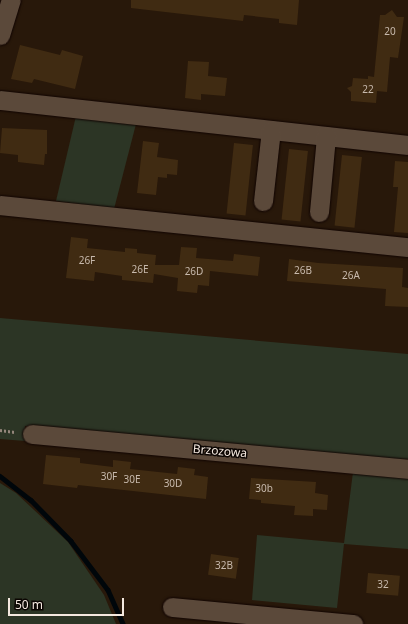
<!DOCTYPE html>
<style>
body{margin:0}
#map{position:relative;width:408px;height:624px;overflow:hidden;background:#28180a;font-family:"Noto Sans",sans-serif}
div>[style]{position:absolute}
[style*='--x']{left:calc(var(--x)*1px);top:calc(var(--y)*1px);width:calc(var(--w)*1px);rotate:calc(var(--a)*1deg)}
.green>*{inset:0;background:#2c3525}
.stream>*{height:4.5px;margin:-2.25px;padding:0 2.25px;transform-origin:2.25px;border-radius:2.25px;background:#00060a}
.building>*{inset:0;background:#402b12;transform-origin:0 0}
.path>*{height:2.5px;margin-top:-1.25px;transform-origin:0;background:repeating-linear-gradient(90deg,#94867b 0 2px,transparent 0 4px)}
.roads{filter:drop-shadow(0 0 1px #100400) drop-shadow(0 0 1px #100400)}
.minor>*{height:19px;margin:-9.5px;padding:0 9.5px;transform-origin:9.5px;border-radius:9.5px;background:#5b493a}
span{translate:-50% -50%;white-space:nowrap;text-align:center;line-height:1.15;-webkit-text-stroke:3px #0b0502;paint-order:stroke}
.number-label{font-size:10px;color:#c7b9ac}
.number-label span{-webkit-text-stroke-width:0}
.street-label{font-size:12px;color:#f4e8df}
.scale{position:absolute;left:8px;top:598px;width:116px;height:18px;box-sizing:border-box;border:2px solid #f4e8df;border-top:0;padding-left:5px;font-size:12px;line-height:14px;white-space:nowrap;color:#f4e8df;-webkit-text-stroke:3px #0b0502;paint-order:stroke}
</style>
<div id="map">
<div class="green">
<div style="clip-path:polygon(76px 116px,136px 124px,114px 209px,56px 201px)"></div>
<div style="clip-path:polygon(0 318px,408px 354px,408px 465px,217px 447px,25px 426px,25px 441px,0 439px)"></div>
<div style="clip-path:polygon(353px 472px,408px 477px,408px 549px,344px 544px,337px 608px,252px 600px,257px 535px,344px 543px)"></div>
<div style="clip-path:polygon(0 483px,16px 493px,68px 542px,104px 595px,116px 624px,0 624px)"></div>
</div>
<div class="stream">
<div style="--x:0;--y:476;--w:39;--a:38"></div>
<div style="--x:31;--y:500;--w:57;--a:45.7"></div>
<div style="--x:71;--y:541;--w:61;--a:52.9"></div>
<div style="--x:108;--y:590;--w:37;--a:66"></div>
</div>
<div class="building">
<div style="clip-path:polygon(131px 0,299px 0,297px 25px,279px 23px,279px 19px,244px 15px,243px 21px,131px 8px)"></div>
<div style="clip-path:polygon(392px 10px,397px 17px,404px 17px,398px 58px,390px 57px,387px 92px,377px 91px,376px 103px,351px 101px,351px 92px,347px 88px,352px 86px,353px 78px,368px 79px,368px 76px,374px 77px,380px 15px,385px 15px)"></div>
<div style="clip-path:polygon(20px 45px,60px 55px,62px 50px,83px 56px,75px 89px,34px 79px,32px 83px,11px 79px)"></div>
<div style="clip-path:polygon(188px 61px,209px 62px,208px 76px,227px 78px,225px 96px,201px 94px,201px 100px,185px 98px)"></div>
<div style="clip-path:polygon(2px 128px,47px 130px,47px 154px,45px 154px,44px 165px,18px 162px,18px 155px,0 153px)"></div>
<div style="clip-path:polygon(143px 141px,159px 143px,157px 157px,178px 160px,177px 175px,167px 174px,167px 178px,158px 177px,156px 195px,137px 193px)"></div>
<div style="left:234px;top:143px;width:19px;height:71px;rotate:6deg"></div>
<div style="left:289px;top:149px;width:19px;height:71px;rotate:6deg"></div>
<div style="left:342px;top:155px;width:20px;height:71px;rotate:6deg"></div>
<div style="clip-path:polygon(395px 161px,408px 162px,408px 233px,394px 232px,398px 187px,393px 187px)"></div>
<div style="clip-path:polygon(71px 237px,88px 239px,87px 248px,125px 252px,125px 248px,137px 249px,137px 253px,156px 255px,155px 265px,179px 265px,181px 247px,197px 248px,196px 258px,233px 261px,234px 254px,260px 257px,258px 276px,210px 271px,209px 286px,198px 285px,197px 293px,177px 291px,178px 278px,154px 274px,153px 283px,122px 280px,122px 276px,95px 272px,94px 281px,66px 278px)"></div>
<div style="clip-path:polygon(289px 259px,318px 263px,403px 268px,402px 287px,408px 288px,408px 307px,385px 306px,386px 289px,287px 281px)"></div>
<div style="clip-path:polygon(46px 455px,80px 458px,80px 463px,113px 467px,113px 460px,131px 462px,130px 469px,177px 474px,178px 467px,195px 469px,194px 475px,208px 477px,206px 499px,78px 485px,77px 488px,43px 484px)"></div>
<div style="clip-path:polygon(251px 478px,316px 482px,315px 493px,328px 495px,327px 510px,313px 509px,313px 516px,294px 515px,295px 506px,261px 503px,261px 500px,249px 499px)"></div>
<div style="left:211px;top:554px;width:28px;height:21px;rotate:8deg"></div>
<div style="left:368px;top:573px;width:32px;height:20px;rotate:5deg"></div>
</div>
<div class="path">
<div style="--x:0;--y:430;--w:15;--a:8"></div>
</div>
<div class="roads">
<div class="minor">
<div style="--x:0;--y:35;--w:37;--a:-73"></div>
<div style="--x:0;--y:100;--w:410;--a:6.3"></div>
<div style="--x:263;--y:201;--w:71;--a:-83.6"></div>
<div style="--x:0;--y:205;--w:410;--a:5.9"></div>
<div style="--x:319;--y:212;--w:76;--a:-84.7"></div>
<div style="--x:32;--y:434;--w:378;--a:5.3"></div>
<div style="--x:172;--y:607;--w:182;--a:5.4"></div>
</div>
</div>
<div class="number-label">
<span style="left:390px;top:32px">20</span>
<span style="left:368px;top:90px">22</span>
<span style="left:87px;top:261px">26F</span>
<span style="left:140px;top:270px">26E</span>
<span style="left:303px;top:271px">26B</span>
<span style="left:194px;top:272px">26D</span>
<span style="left:351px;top:276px">26A</span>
<span style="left:109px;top:477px">30F</span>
<span style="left:132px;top:480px">30E</span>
<span style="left:173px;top:484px">30D</span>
<span style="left:264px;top:489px">30b</span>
<span style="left:224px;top:566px">32B</span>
<span style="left:383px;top:585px">32</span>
</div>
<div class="street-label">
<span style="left:220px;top:451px;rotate:5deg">Brzozowa</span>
</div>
<div class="scale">50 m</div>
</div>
